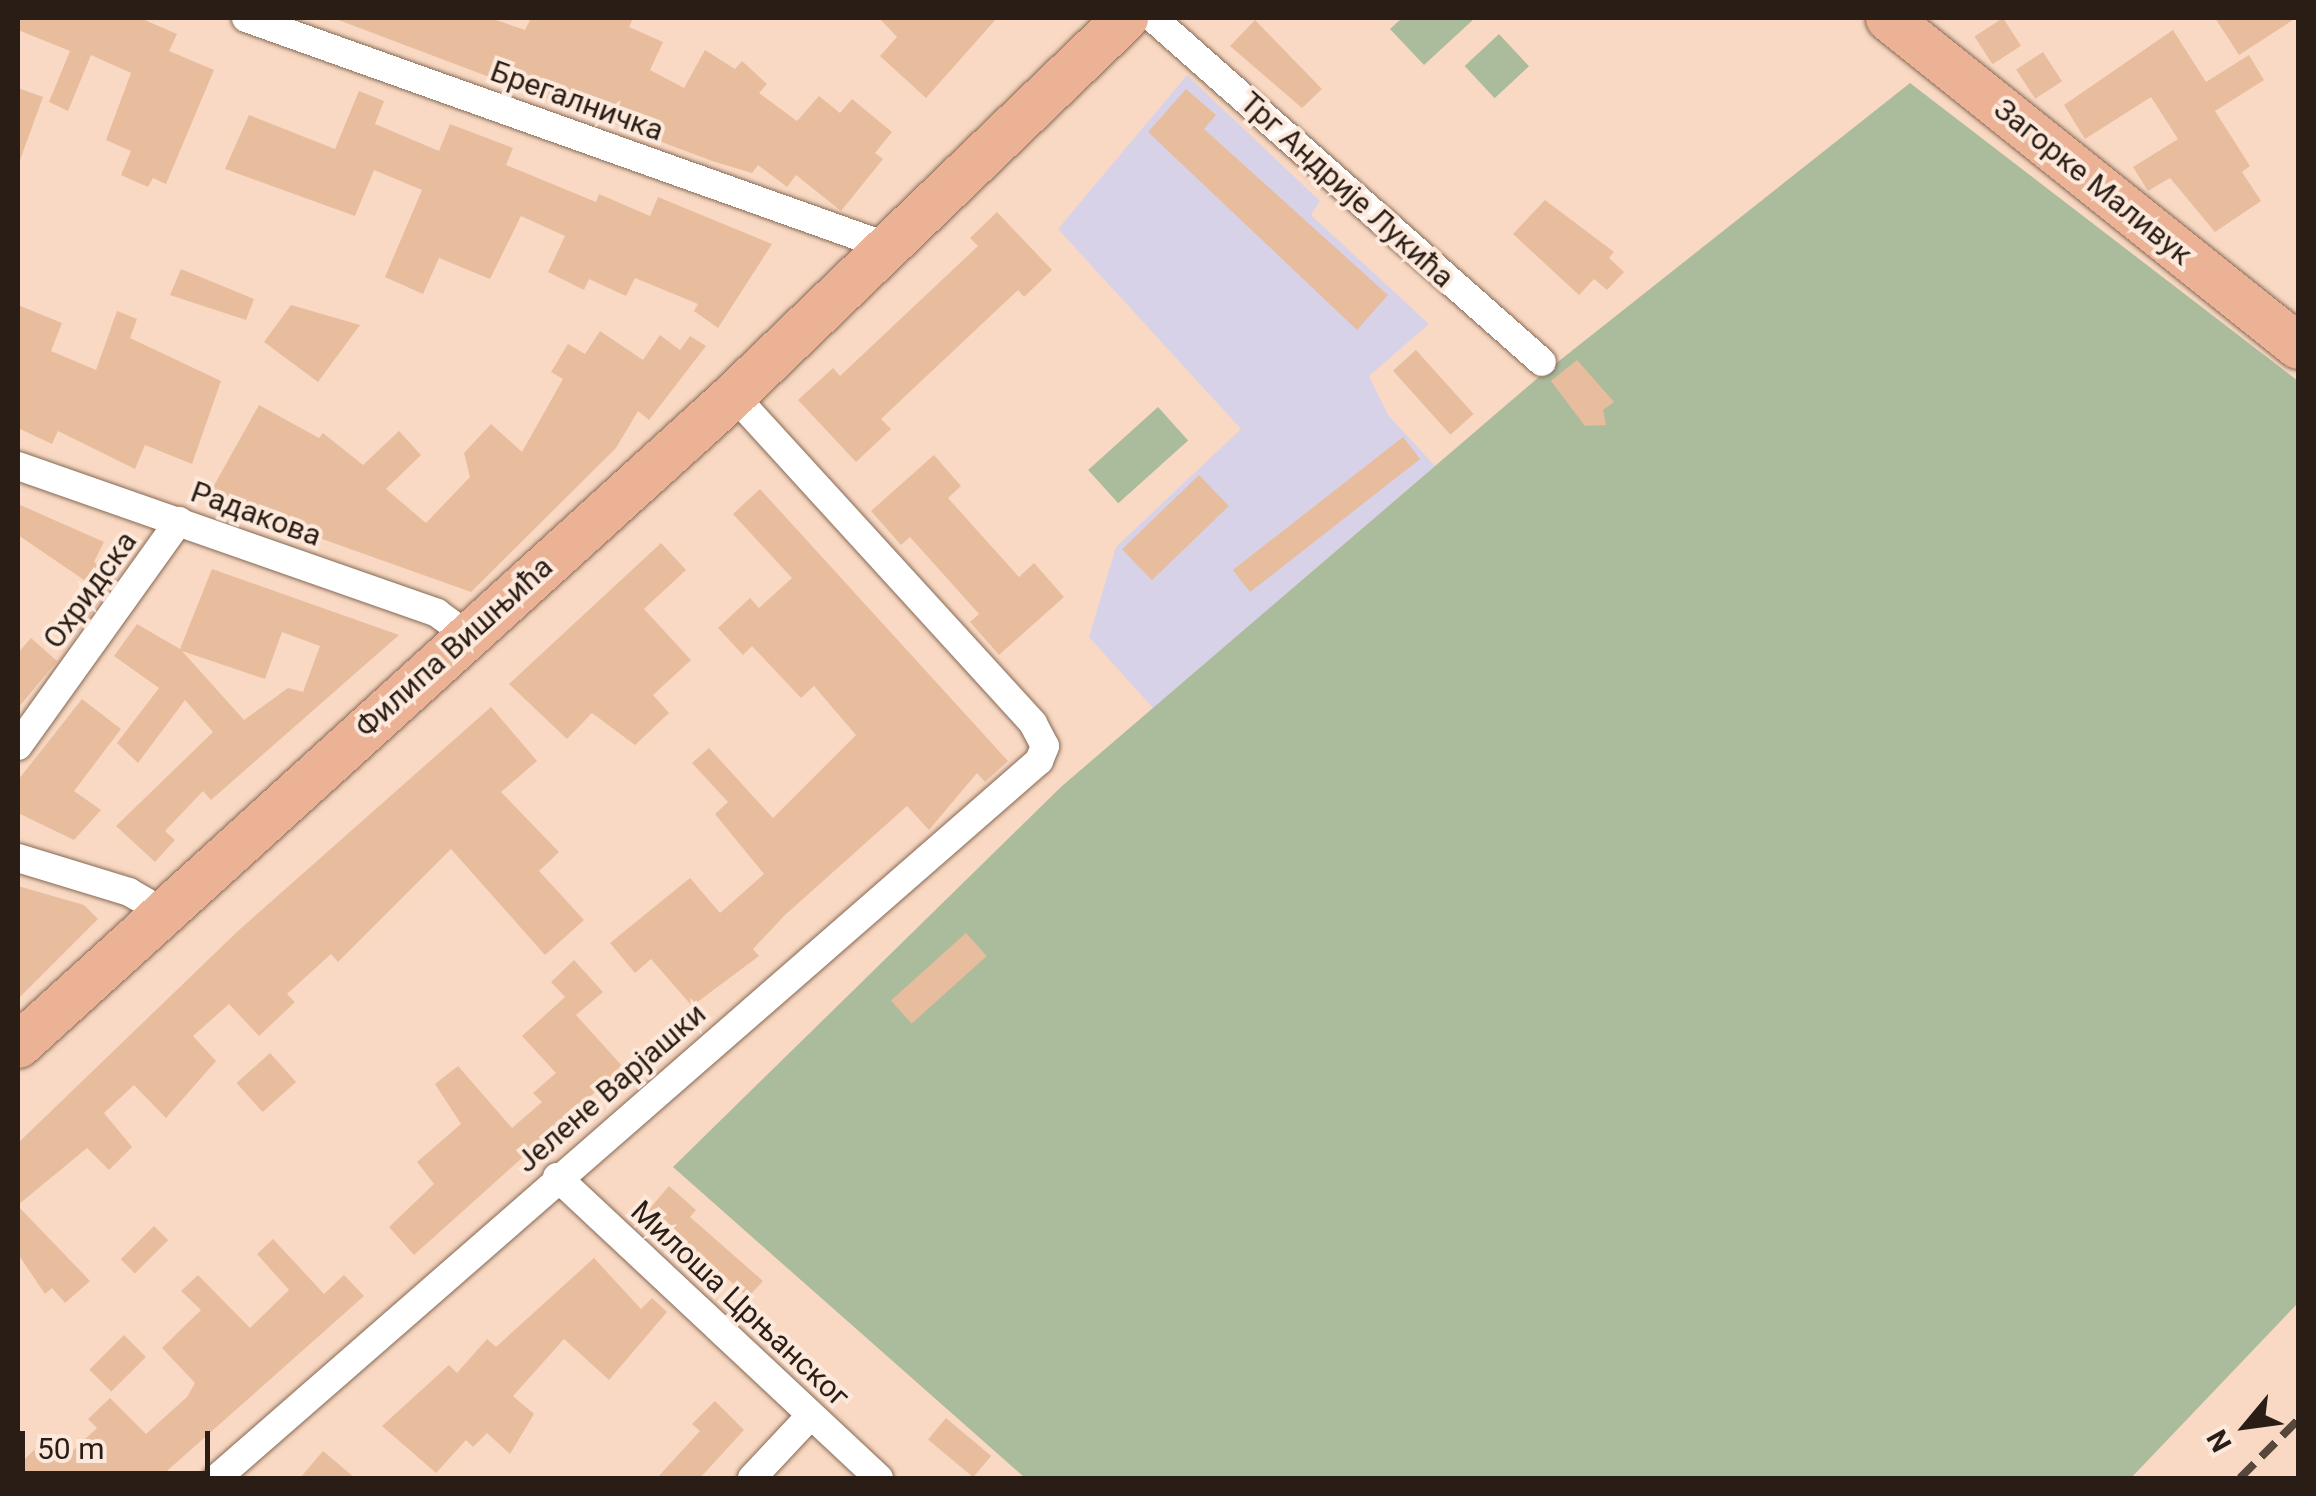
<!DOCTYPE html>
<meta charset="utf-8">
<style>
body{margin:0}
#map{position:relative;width:2316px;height:1496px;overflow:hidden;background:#f9d9c3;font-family:Roboto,sans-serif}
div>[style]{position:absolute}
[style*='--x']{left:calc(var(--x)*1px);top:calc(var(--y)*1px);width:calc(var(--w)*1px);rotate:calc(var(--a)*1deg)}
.industrial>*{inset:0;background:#d8d2e8}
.green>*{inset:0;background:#abbc9d;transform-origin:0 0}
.building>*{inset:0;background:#e8bd9e;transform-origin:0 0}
.roads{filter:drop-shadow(0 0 2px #856955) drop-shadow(0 0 2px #856955)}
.street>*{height:28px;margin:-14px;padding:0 14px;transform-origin:14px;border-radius:14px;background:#fff}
.primary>*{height:45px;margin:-22.5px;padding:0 22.5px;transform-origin:22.5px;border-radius:22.5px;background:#ebb295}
.rail>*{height:8px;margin-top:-4px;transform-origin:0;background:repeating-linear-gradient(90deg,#58483c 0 20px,transparent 0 30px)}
span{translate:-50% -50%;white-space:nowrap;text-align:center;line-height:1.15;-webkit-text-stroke:8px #fce9dc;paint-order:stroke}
.street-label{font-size:30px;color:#291d15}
.frame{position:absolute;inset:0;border:20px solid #291d15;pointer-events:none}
.north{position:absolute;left:2196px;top:1376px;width:100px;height:100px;-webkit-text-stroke:8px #fce9dc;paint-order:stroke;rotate:241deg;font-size:28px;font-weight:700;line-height:40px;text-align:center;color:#291d15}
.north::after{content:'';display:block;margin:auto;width:35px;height:45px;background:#291d15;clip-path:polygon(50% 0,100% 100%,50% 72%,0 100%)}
.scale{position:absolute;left:20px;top:1431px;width:190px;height:45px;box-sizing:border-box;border:5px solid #291d15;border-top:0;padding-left:12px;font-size:30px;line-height:35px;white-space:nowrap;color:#291d15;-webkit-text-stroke:8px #fce9dc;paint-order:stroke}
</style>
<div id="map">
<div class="industrial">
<div style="clip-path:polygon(1187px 75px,1320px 201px,1311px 215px,1429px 324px,1369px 376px,1388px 415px,1435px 466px,1153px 708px,1089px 637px,1116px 547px,1241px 429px,1058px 229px)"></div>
</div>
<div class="green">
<div style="clip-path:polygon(1402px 18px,1475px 18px,1424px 65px,1390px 29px)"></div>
<div style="left:1499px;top:34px;width:44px;height:47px;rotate:47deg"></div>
<div style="clip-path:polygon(1910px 83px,2298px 381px,2298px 1303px,2131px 1478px,1025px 1478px,673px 1167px,1062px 786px,1540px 376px)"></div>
<div style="left:1158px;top:407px;width:45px;height:94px;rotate:48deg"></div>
</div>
<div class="building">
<div style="clip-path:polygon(18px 18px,140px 18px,177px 34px,169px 51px,214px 70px,166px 184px,153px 178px,148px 187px,121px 175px,131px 151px,106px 140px,131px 73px,91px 55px,68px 111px,49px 102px,70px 51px,18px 30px)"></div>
<div style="clip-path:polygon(333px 18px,490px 18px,525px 30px,531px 18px,633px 18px,629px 27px,663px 42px,650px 70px,684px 88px,705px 50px,735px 69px,742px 61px,767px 84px,759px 93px,797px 121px,819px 96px,840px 113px,852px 99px,892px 132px,875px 153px,883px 159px,841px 211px,796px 175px,787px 187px,758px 165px,752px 173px,712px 161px)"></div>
<div style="clip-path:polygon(879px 18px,997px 18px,926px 98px,880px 56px,897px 37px)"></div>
<div style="left:2003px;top:18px;width:33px;height:34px;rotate:57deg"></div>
<div style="clip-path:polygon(2215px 18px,2296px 18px,2239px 55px)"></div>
<div style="clip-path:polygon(1255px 20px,1322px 89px,1302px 108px,1230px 46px)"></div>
<div style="clip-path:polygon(2173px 30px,2206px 82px,2249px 55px,2264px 80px,2215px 111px,2250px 166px,2242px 172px,2261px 201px,2215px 232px,2170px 178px,2148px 191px,2133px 167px,2178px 139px,2151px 97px,2085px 139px,2064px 105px)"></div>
<div style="left:2043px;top:52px;width:35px;height:32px;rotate:57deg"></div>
<div style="clip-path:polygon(18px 88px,43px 97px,20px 160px,18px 159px)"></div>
<div style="clip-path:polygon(1186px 89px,1216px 115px,1204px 129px,1388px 295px,1357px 330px,1148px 132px)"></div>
<div style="clip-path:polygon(359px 91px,384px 101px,375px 124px,439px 151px,450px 124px,513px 148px,506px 165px,596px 202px,599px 194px,650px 216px,658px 197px,772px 244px,718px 328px,694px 311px,698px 304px,635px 278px,626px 296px,589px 279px,584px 290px,548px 272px,565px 236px,521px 216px,490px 279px,439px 258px,423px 294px,385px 277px,422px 190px,374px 170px,355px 216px,225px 169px,249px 115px,335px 149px)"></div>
<div style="clip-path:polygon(1545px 200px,1614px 252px,1609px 258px,1624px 272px,1607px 290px,1594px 279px,1579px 295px,1513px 234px)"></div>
<div style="clip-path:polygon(997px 212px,1052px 270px,1024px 297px,1018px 290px,881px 419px,891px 429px,856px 462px,798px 400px,833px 368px,840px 376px,978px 246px,970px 238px)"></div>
<div style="clip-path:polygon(181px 269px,254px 299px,246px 320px,170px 295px)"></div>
<div style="clip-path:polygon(18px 305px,62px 323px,51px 351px,96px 370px,117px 311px,137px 319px,130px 338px,221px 381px,192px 464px,145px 445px,135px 469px,58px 431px,52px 444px,18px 428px)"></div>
<div style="clip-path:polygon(291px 305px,360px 325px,318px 382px,264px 342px)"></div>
<div style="clip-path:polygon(600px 331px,643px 360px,660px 335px,680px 350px,690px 336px,706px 346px,649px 420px,638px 411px,616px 448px,471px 592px,207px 498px,259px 405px,319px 438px,323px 433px,363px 465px,399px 431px,421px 455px,386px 489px,426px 523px,470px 477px,464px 453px,491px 424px,522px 452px,563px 379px,551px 372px,568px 344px,585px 354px)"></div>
<div style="left:1416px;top:350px;width:86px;height:31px;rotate:48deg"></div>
<div style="clip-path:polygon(1577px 360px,1614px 402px,1603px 410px,1606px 425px,1585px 426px,1551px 381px)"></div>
<div style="left:1403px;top:437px;width:28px;height:216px;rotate:52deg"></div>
<div style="clip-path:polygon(934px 455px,961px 486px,948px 498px,1019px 577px,1034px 563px,1064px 597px,999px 655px,970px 622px,979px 614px,910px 537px,901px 545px,871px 511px)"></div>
<div style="left:1199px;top:475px;width:43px;height:107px;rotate:46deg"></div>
<div style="clip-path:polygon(760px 489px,1008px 761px,985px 782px,977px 773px,929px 830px,907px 806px,785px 915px,753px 949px,759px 956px,692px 1006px,651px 959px,635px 973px,610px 943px,690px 878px,720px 913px,764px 874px,715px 814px,728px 802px,692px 763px,709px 748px,773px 818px,856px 735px,814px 686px,801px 698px,752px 646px,743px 655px,718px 628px,750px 598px,759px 608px,792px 578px,733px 514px)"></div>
<div style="clip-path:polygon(18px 504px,104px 542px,94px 562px,117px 577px,79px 630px,63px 620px,87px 582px,18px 535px)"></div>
<div style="clip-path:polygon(661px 543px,686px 570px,644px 609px,691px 660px,653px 695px,669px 713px,635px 745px,592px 713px,567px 739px,509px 684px)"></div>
<div style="clip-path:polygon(evenodd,212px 569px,399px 635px,211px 800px,203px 791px,165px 831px,175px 840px,155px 862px,116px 826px,213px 732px,185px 700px,138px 763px,117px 743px,159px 688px,114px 656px,137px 624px,180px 649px,212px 569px,282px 632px,320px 646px,303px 692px,288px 688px,244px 720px,182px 651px,265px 679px,282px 632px)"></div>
<div style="clip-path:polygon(31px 638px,57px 661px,18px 708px,18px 653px)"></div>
<div style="clip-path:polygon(82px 699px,121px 729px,74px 791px,101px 810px,74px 840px,18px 813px,18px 780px)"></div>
<div style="clip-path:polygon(491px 707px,537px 761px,501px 792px,559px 852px,539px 871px,584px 920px,545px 955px,451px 849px,338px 962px,331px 954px,287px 994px,295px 1002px,259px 1036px,229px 1004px,193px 1036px,216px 1061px,166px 1118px,134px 1085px,104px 1113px,132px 1147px,109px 1170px,87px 1148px,18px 1205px,18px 1143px,238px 931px)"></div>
<div style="clip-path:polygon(18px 886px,84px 905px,98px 919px,18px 999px)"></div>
<div style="left:966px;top:933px;width:31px;height:101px;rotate:48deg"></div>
<div style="clip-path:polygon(574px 960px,603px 992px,576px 1015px,623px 1067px,414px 1255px,389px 1227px,434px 1184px,417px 1162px,461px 1124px,435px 1084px,458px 1066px,512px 1128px,542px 1102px,533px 1093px,556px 1073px,522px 1036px,565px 997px,551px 982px)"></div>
<div style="left:270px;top:1053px;width:39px;height:45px;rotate:48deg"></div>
<div style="clip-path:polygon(669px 1186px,696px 1210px,690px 1217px,763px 1281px,748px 1297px,720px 1272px,701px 1263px,694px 1270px,639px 1221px)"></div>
<div style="clip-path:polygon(18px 1206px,90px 1281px,65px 1303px,52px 1288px,45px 1294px,18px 1254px)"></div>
<div style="left:154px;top:1226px;width:20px;height:47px;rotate:45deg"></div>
<div style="clip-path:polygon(273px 1239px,324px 1294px,344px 1275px,364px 1296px,159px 1478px,18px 1478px,18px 1466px,48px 1436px,67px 1456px,97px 1428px,88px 1419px,110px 1398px,146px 1434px,187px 1397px,195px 1383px,162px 1348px,201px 1310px,181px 1291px,198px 1275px,250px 1328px,289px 1290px,257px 1254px)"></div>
<div style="clip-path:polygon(594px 1258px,641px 1309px,652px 1298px,667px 1312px,609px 1380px,564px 1339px,513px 1396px,534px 1414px,510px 1454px,487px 1433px,473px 1447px,466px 1440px,436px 1473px,382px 1426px,449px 1365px,457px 1373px,487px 1339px,496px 1347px)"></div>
<div style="left:124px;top:1335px;width:31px;height:49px;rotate:45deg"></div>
<div style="clip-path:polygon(715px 1401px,744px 1430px,700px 1478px,657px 1478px,700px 1431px,692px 1424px)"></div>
<div style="left:946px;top:1418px;width:59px;height:28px;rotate:40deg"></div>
<div style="clip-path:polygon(323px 1451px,355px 1478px,300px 1478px)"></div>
</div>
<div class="roads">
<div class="street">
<div style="--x:246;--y:18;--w:679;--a:19.61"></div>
<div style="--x:1153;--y:18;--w:519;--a:41.49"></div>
<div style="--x:18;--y:466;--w:444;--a:19.3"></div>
<div style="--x:437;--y:613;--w:37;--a:36"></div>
<div style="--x:18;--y:746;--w:277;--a:-54.4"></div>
<div style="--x:18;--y:858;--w:116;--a:17"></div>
<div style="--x:129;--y:892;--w:38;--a:30"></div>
<div style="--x:557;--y:1177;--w:441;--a:43.1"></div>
<div style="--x:217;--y:1478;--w:1091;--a:-41.1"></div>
<div style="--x:1039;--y:761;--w:16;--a:-68"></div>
<div style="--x:1045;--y:746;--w:26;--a:-118"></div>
<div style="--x:1033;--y:723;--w:445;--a:-132.4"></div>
<div style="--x:752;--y:1478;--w:86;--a:-46.9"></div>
</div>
<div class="primary">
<div style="--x:1888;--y:18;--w:525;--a:38.66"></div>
<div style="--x:18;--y:1045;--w:966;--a:-42.27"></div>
<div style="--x:733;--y:395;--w:544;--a:-43.88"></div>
</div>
</div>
<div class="rail">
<div style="--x:2240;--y:1478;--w:82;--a:-45"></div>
</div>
<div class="street-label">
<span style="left:577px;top:101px;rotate:20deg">Брегалничка</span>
<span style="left:2093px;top:182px;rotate:39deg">Загорке Маливук</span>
<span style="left:1347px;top:190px;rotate:42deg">Трг Андрије Лукића</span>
<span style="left:256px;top:514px;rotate:20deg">Радакова</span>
<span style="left:90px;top:590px;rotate:-54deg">Охридска</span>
<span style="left:454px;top:647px;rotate:-42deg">Филипа Вишњића</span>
<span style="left:611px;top:1088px;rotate:-41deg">Јелене Варјашки</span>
<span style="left:740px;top:1304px;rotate:43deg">Милоша Црњанског</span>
</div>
<div class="frame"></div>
<div class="north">N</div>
<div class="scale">50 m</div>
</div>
